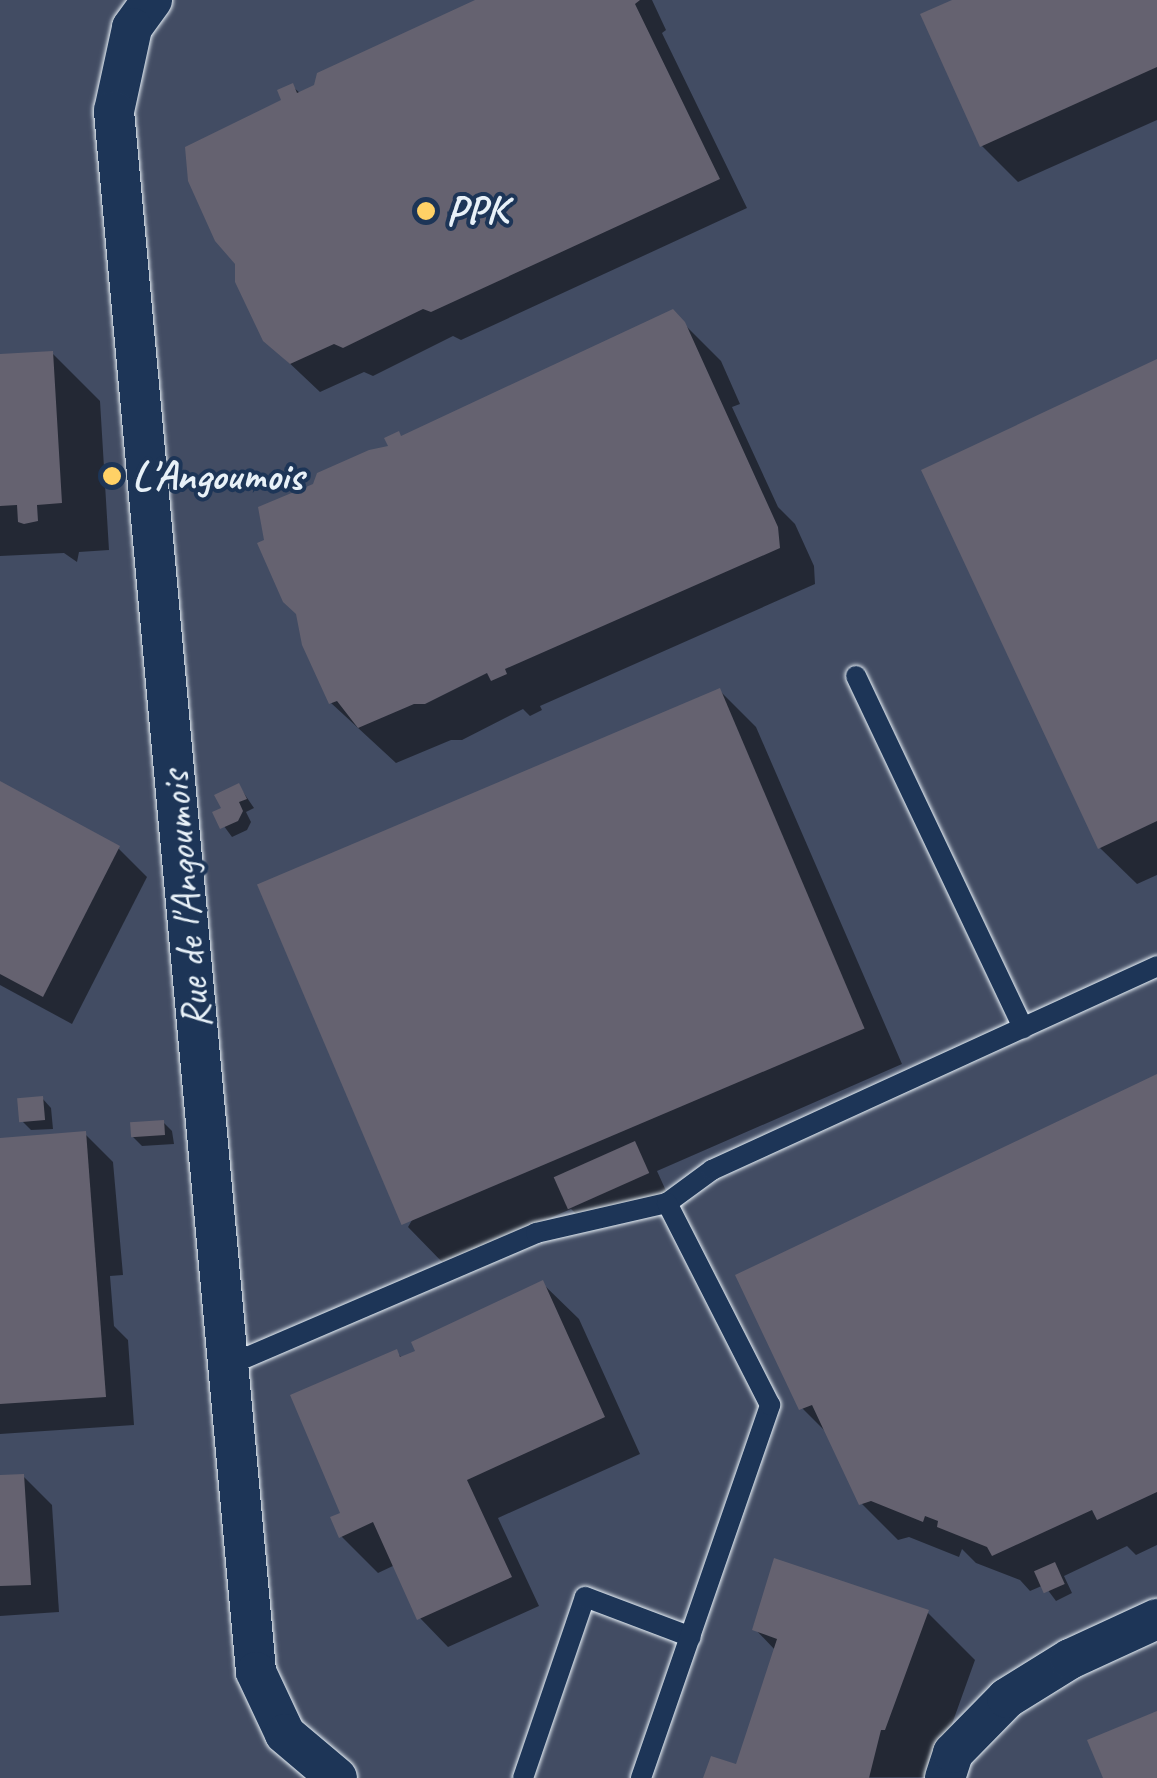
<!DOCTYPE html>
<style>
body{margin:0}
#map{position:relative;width:1157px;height:1778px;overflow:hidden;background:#33425e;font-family:Caveat,sans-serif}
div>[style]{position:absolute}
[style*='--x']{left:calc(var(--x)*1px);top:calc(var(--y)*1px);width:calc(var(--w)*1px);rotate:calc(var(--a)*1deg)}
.built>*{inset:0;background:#424c63;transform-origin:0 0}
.shadow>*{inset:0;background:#0007}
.building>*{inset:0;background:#656270;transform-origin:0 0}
.roads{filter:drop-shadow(0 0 2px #e8f1f8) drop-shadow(0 0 2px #e8f1f8)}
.service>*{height:20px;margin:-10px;padding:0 10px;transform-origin:10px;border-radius:10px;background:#1d3557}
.minor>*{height:40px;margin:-20px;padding:0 20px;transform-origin:20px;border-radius:20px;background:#1d3557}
.dots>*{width:28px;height:28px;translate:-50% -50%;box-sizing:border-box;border:5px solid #1d3557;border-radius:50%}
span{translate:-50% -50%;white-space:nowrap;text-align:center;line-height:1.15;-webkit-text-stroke:8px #1d3557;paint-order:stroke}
.poi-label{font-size:42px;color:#e8f1f8;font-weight:700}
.left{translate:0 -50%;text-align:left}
.street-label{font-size:42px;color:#e8f1f8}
</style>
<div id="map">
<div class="built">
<div style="left:0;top:0;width:1157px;height:1778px"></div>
</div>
<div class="shadow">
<div style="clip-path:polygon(481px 0,652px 0,666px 30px,662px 33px,747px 208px,461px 340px,453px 336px,373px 376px,364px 372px,320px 392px,265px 340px,284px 101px,292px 86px,301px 94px)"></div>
<div style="clip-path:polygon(958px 0,1157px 0,1157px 120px,1018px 182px,982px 146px)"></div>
<div style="clip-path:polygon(672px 312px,721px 361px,740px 404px,732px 407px,778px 507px,795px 524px,814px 566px,815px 584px,540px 706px,542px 710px,530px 716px,523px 709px,462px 740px,451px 740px,396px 763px,331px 703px,391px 448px,402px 438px)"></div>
<div style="clip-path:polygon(52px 353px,100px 401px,109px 550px,79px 552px,77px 562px,64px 553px,0 556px,0 356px)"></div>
<div style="clip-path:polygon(1157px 361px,1157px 875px,1137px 884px,1100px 848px)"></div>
<div style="clip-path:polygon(720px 691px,756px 727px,902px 1064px,657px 1171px,667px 1193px,590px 1227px,571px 1209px,444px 1264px,408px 1227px)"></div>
<div style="clip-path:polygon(0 783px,118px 848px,147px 877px,72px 1024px,0 985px)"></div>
<div style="clip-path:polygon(239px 786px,254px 808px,246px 812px,251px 822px,247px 830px,232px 837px,215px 814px,224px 810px)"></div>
<div style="clip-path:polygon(1157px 1077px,1157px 1545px,1136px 1555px,1127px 1546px,1064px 1576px,1072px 1593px,1056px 1601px,1044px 1585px,1030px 1591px,1020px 1580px,976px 1563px,962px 1549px,959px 1557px,909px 1537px,898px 1540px,861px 1503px,830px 1436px,802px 1408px)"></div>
<div style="clip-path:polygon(42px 1098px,51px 1108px,53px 1129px,31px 1130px,22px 1121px)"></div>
<div style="clip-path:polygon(163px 1122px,172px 1131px,174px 1144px,142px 1146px,133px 1137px)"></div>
<div style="clip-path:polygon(85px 1134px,113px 1162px,123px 1275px,110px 1276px,114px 1326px,128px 1340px,134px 1425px,0 1434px,0 1140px)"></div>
<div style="clip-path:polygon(542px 1283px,579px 1319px,640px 1454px,498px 1518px,539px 1606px,448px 1647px,420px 1618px,395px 1565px,378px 1573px,341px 1536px,344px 1514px,396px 1352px,403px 1359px)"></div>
<div style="clip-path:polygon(23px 1476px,52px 1505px,59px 1612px,0 1616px,0 1478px)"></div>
<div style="clip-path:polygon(927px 1612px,975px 1660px,933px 1777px,706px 1778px,738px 1767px,776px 1651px,755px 1629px)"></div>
</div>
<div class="building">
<div style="clip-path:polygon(475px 0,640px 0,635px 4px,720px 179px,431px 312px,423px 309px,343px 348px,334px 344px,290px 364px,263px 341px,235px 282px,235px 264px,215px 241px,188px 181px,185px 147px,281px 100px,277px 90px,293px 83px,297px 93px,314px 85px,317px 73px)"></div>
<div style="clip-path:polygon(952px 0,1157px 0,1157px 67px,980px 147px,920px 14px)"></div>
<div style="clip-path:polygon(673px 309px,685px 322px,778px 527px,780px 548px,505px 669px,507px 674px,491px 681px,487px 673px,425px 704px,414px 704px,358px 728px,337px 701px,329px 704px,302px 645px,296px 614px,283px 602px,257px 543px,264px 540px,258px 507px,313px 484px,317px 473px,369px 450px,388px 446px,384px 438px,399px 431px,401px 436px)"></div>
<div style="clip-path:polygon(53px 351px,62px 503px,37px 505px,38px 521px,24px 524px,18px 522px,17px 505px,0 506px,0 354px)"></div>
<div style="clip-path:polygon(1157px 359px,1157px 821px,1098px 849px,921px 470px)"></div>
<div style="left:720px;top:688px;width:370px;height:503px;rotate:67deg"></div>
<div style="clip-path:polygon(0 781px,120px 846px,43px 997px,0 974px)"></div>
<div style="clip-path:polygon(239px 783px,247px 799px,239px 802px,243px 811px,238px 821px,220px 829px,212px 812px,221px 808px,214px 795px)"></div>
<div style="clip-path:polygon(1157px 1074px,1157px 1492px,1097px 1520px,1092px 1510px,992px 1556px,987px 1547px,937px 1527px,938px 1521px,925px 1516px,923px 1522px,871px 1501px,859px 1505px,812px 1405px,799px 1410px,735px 1275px)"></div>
<div style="left:43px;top:1096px;width:24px;height:26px;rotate:85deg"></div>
<div style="left:164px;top:1120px;width:15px;height:34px;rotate:86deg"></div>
<div style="clip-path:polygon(86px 1131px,106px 1397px,0 1404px,0 1138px)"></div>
<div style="left:635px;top:1141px;width:35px;height:89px;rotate:66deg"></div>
<div style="clip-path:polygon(543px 1280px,605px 1417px,467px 1480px,512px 1577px,417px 1620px,373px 1522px,339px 1538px,330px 1517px,340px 1513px,290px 1395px,397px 1349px,400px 1357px,415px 1351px,411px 1342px)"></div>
<div style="clip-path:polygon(24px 1474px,31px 1585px,0 1586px,0 1475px)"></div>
<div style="clip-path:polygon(774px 1558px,929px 1610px,885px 1730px,881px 1730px,869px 1778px,703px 1778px,711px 1756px,736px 1764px,777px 1639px,752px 1630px)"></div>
<div style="left:1055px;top:1562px;width:24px;height:23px;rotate:66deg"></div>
<div style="clip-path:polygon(1157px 1711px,1157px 1778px,1103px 1778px,1087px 1740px)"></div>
</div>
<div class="roads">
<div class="service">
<div style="--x:856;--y:676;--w:390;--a:64.6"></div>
<div style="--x:231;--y:1364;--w:332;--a:-23.2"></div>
<div style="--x:536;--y:1233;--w:134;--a:-12.9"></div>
<div style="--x:667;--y:1203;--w:56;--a:-36.3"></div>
<div style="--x:712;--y:1170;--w:490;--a:-24.6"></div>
<div style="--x:523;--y:1778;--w:191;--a:-71.1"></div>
<div style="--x:585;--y:1597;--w:113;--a:20.7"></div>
<div style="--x:641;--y:1778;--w:395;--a:-70.9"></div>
<div style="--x:770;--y:1405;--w:227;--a:-117"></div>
</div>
<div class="minor">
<div style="--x:152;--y:0;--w:34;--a:126"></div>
<div style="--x:132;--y:28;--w:85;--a:102.2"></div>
<div style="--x:114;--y:111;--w:1567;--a:84.8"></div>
<div style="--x:256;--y:1672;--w:68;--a:64.9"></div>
<div style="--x:285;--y:1734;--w:68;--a:40.2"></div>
<div style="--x:945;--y:1778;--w:26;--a:-72"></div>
<div style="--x:953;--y:1753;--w:77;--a:-45.5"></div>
<div style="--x:1007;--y:1698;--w:74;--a:-31.8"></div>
<div style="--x:1070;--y:1659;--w:96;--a:-24.7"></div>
</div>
</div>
<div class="dots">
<div style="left:426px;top:211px;background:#ffd166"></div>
<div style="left:112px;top:476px;background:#ffd166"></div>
</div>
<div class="poi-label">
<span class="left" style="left:446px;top:211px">PPK</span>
<span class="left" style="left:132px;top:476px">L'Angoumois</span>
</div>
<div class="street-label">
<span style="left:186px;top:900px;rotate:-95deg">Rue de l'Angoumois</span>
</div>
</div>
